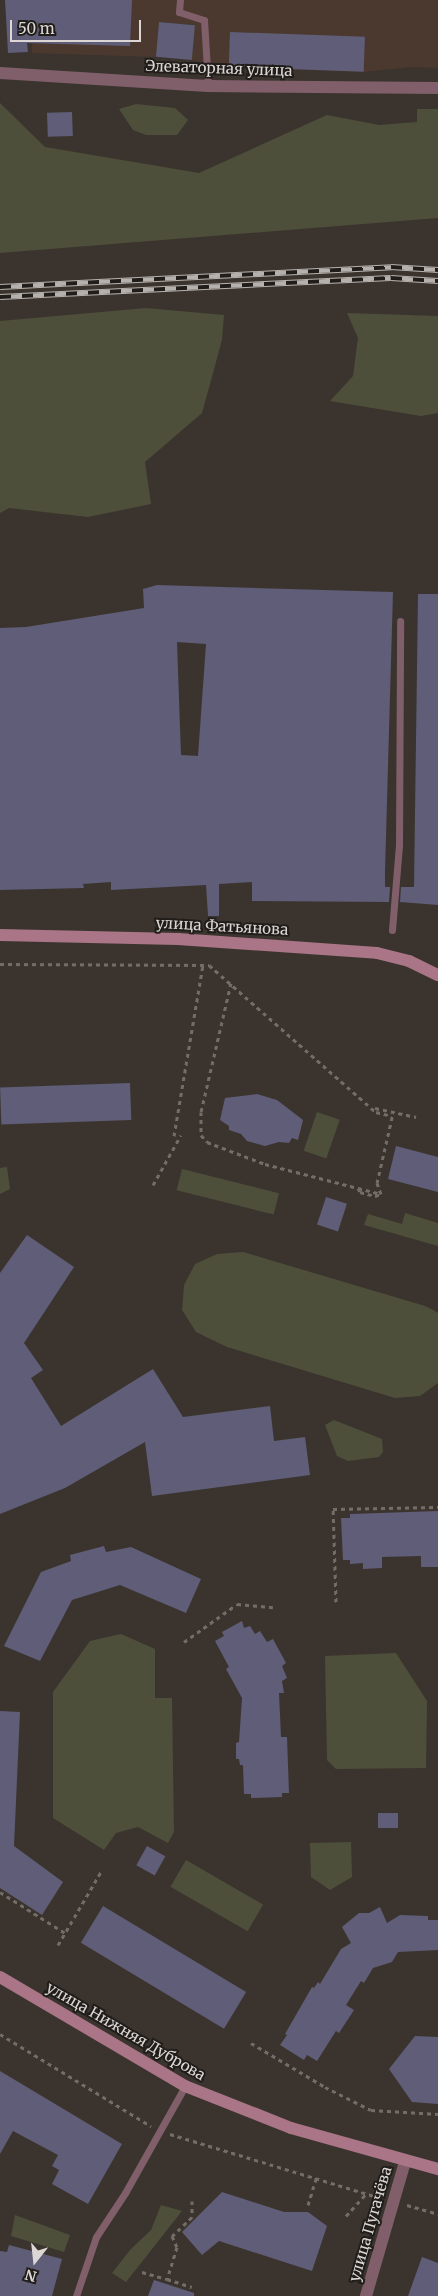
<!DOCTYPE html>
<meta charset="utf-8">
<style>
body{margin:0}
#map{position:relative;width:438px;height:2296px;overflow:hidden;background:#3b342e;font-family:Merriweather,serif}
div>[style]{position:absolute}
[style*='--x']{left:calc(var(--x)*1px);top:calc(var(--y)*1px);width:calc(var(--w)*1px);rotate:calc(var(--a)*1deg)}
.industrial>*{inset:0;background:#4b392f}
.green>*{inset:0;background:#4d4f3a;transform-origin:0 0}
.building>*{inset:0;background:#5f5d77;transform-origin:0 0}
.path>*{height:3px;margin-top:-1.5px;transform-origin:0;background:repeating-linear-gradient(90deg,#736d68 0 4px,transparent 0 8px)}
.lane>*{height:7px;margin:-3.5px;padding:0 3.5px;transform-origin:3.5px;border-radius:3.5px;background:#805f6a}
.street>*{height:12px;margin:-6px;padding:0 6px;transform-origin:6px;border-radius:6px;background:#805f6a}
.secondary>*{height:12px;margin:-6px;padding:0 6px;transform-origin:6px;border-radius:6px;background:#a97587}
.rail>*{height:5.5px;margin-top:-2.75px;transform-origin:0;background:repeating-linear-gradient(90deg,#201d1a 0 11px,#b6b1ad 0 22px);box-sizing:border-box;border-block:1px solid #b6b1ad}
span{translate:-50% -50%;white-space:nowrap;text-align:center;line-height:1.15;-webkit-text-stroke:4px #201d1a;paint-order:stroke}
.street-label{font-size:15px;color:#dcd7d4}
.north{position:absolute;left:10px;top:2236px;width:50px;height:50px;-webkit-text-stroke:4px #201d1a;paint-order:stroke;rotate:196deg;font-size:14px;font-weight:700;line-height:20px;text-align:center;color:#dcd7d4}
.north::after{content:'';display:block;margin:auto;width:18px;height:22px;background:#dcd7d4;clip-path:polygon(50% 0,100% 100%,50% 72%,0 100%)}
.scale{position:absolute;left:10px;top:20px;width:131px;height:22px;box-sizing:border-box;border:2px solid #dcd7d4;border-top:0;padding-left:6px;font-size:15px;line-height:18px;white-space:nowrap;color:#dcd7d4;-webkit-text-stroke:4px #201d1a;paint-order:stroke}
</style>
<div id="map">
<div class="industrial">
<div style="clip-path:polygon(32px 0,438px 0,438px 68px,411px 67px,364px 72px,229px 67px,191px 60px,194px 25px,159px 22px,156px 57px,32px 53px)"></div>
</div>
<div class="green">
<div style="clip-path:polygon(0 103px,45px 147px,199px 173px,327px 115px,379px 125px,417px 122px,417px 109px,438px 109px,438px 218px,0 253px)"></div>
<div style="clip-path:polygon(136px 104px,175px 108px,188px 120px,177px 135px,146px 135px,133px 130px,119px 109px)"></div>
<div style="clip-path:polygon(146px 308px,224px 315px,222px 340px,202px 413px,145px 462px,151px 504px,88px 517px,9px 508px,0 513px,0 321px)"></div>
<div style="clip-path:polygon(347px 313px,438px 316px,438px 413px,421px 416px,330px 401px,353px 376px,358px 338px)"></div>
<div style="left:317px;top:1112px;width:24px;height:41px;rotate:19deg"></div>
<div style="clip-path:polygon(7px 1167px,10px 1189px,0 1194px,0 1168px)"></div>
<div style="left:182px;top:1169px;width:100px;height:22px;rotate:14deg"></div>
<div style="clip-path:polygon(405px 1213px,438px 1223px,438px 1246px,364px 1225px,368px 1214px,402px 1224px)"></div>
<div style="clip-path:polygon(243px 1252px,425px 1306px,435px 1311px,438px 1313px,438px 1383px,420px 1396px,395px 1398px,227px 1347px,196px 1332px,182px 1310px,184px 1285px,195px 1264px,217px 1254px)"></div>
<div style="clip-path:polygon(334px 1420px,382px 1439px,383px 1452px,379px 1457px,348px 1461px,337px 1456px,325px 1425px)"></div>
<div style="clip-path:polygon(121px 1634px,155px 1649px,155px 1698px,172px 1698px,174px 1832px,168px 1843px,138px 1827px,116px 1833px,104px 1850px,53px 1818px,53px 1692px,90px 1641px)"></div>
<div style="clip-path:polygon(396px 1653px,427px 1701px,426px 1768px,336px 1769px,327px 1760px,325px 1656px)"></div>
<div style="clip-path:polygon(351px 1842px,352px 1877px,330px 1890px,311px 1877px,310px 1843px)"></div>
<div style="left:186px;top:1860px;width:89px;height:31px;rotate:30deg"></div>
<div style="clip-path:polygon(161px 2205px,182px 2211px,126px 2282px,112px 2273px,130px 2250px,151px 2230px)"></div>
<div style="clip-path:polygon(15px 2215px,70px 2235px,64px 2252px,11px 2236px)"></div>
</div>
<div class="building">
<div style="clip-path:polygon(5px 0,132px 0,130px 46px,27px 43px,28px 52px,8px 53px)"></div>
<div style="left:159px;top:22px;width:36px;height:35px;rotate:5deg"></div>
<div style="left:230px;top:32px;width:135px;height:35px;rotate:2deg"></div>
<div style="left:72px;top:112px;width:24px;height:25px;rotate:88deg"></div>
<div style="clip-path:polygon(evenodd,157px 585px,393px 592px,385px 871px,385px 887px,390px 887px,389px 902px,252px 901px,252px 882px,219px 884px,219px 916px,208px 916px,206px 885px,111px 890px,111px 882px,83px 884px,84px 888px,0 890px,0 628px,26px 627px,144px 608px,143px 589px,157px 585px,177px 642px,206px 644px,198px 756px,181px 755px,177px 642px)"></div>
<div style="clip-path:polygon(418px 594px,438px 594px,438px 905px,400px 902px,401px 887px,414px 887px)"></div>
<div style="left:130px;top:1083px;width:37px;height:130px;rotate:88deg"></div>
<div style="clip-path:polygon(257px 1094px,277px 1100px,303px 1120px,298px 1140px,292px 1138px,289px 1143px,279px 1142px,265px 1146px,247px 1141px,241px 1134px,229px 1130px,229px 1126px,220px 1120px,225px 1098px)"></div>
<div style="clip-path:polygon(396px 1146px,438px 1157px,438px 1192px,388px 1179px)"></div>
<div style="left:326px;top:1197px;width:22px;height:29px;rotate:18deg"></div>
<div style="clip-path:polygon(27px 1235px,74px 1267px,24px 1343px,43px 1370px,31px 1378px,61px 1426px,153px 1369px,183px 1417px,270px 1406px,274px 1441px,305px 1437px,310px 1475px,152px 1496px,145px 1442px,65px 1488px,0 1514px,0 1273px)"></div>
<div style="clip-path:polygon(438px 1511px,438px 1567px,421px 1567px,421px 1556px,382px 1557px,382px 1568px,363px 1569px,363px 1563px,350px 1564px,350px 1560px,343px 1560px,341px 1518px,350px 1518px,350px 1514px)"></div>
<div style="clip-path:polygon(104px 1546px,106px 1552px,131px 1547px,201px 1579px,186px 1613px,120px 1585px,72px 1600px,40px 1661px,4px 1646px,41px 1572px,71px 1561px,70px 1555px)"></div>
<div style="clip-path:polygon(242px 1621px,244px 1628px,250px 1626px,255px 1634px,260px 1631px,267px 1642px,273px 1639px,286px 1663px,282px 1666px,287px 1678px,282px 1681px,284px 1693px,279px 1693px,281px 1737px,287px 1737px,289px 1793px,282px 1793px,282px 1797px,251px 1798px,251px 1794px,244px 1794px,243px 1765px,240px 1765px,239px 1759px,236px 1759px,236px 1743px,239px 1742px,242px 1698px,226px 1669px,229px 1667px,215px 1641px,224px 1636px,222px 1632px)"></div>
<div style="clip-path:polygon(0 1711px,20px 1712px,14px 1846px,63px 1882px,42px 1915px,0 1888px)"></div>
<div style="left:378px;top:1813px;width:20px;height:15px"></div>
<div style="left:147px;top:1846px;width:21px;height:22px;rotate:29deg"></div>
<div style="left:103px;top:1906px;width:167px;height:43px;rotate:31deg"></div>
<div style="clip-path:polygon(380px 1907px,387px 1923px,400px 1915px,428px 1916px,428px 1920px,438px 1920px,438px 1950px,398px 1952px,392px 1962px,373px 1968px,364px 1983px,361px 1981px,346px 2005px,354px 2010px,339px 2033px,336px 2031px,317px 2061px,307px 2055px,304px 2060px,280px 2045px,287px 2035px,285px 2034px,312px 1987px,314px 1988px,318px 1982px,320px 1984px,341px 1949px,351px 1943px,342px 1927px,359px 1913px,369px 1913px)"></div>
<div style="clip-path:polygon(415px 2036px,438px 2037px,438px 2104px,412px 2102px,389px 2069px)"></div>
<div style="clip-path:polygon(0 2071px,122px 2144px,88px 2204px,52px 2184px,59px 2170px,52px 2166px,58px 2155px,13px 2131px,0 2154px)"></div>
<div style="clip-path:polygon(222px 2192px,284px 2212px,308px 2212px,327px 2226px,312px 2271px,219px 2241px,202px 2255px,182px 2232px)"></div>
<div style="clip-path:polygon(9px 2245px,62px 2259px,52px 2296px,0 2296px,0 2251px,7px 2252px)"></div>
<div style="clip-path:polygon(422px 2257px,438px 2263px,438px 2296px,408px 2296px)"></div>
<div style="clip-path:polygon(154px 2280px,194px 2293px,194px 2296px,148px 2296px)"></div>
</div>
<div class="path">
<div style="--x:0;--y:964;--w:209;--a:0.3"></div>
<div style="--x:209;--y:965;--w:222;--a:41.4"></div>
<div style="--x:376;--y:1112;--w:16;--a:14"></div>
<div style="--x:231;--y:983;--w:132;--a:103.1"></div>
<div style="--x:201;--y:1112;--w:23;--a:90"></div>
<div style="--x:201;--y:1135;--w:9;--a:49"></div>
<div style="--x:207;--y:1142;--w:62;--a:20.8"></div>
<div style="--x:265;--y:1164;--w:120;--a:14.5"></div>
<div style="--x:375;--y:1108;--w:42;--a:12.4"></div>
<div style="--x:174;--y:1136;--w:173;--a:-80.4"></div>
<div style="--x:153;--y:1185;--w:57;--a:-60.8"></div>
<div style="--x:358;--y:1188;--w:4;--a:63"></div>
<div style="--x:360;--y:1192;--w:16;--a:15"></div>
<div style="--x:375;--y:1196;--w:6;--a:-18"></div>
<div style="--x:381;--y:1194;--w:12;--a:-110"></div>
<div style="--x:377;--y:1183;--w:72;--a:-77.1"></div>
<div style="--x:336;--y:1602;--w:93;--a:-91.8"></div>
<div style="--x:333;--y:1509;--w:105;--a:-1.1"></div>
<div style="--x:184;--y:1642;--w:65;--a:-35.6"></div>
<div style="--x:237;--y:1604;--w:36;--a:5"></div>
<div style="--x:0;--y:1892;--w:77;--a:32.2"></div>
<div style="--x:58;--y:1945;--w:87;--a:-59.6"></div>
<div style="--x:0;--y:2034;--w:177;--a:31.4"></div>
<div style="--x:251;--y:2043;--w:86;--a:30.7"></div>
<div style="--x:325;--y:2087;--w:51;--a:26.6"></div>
<div style="--x:371;--y:2110;--w:67;--a:3.4"></div>
<div style="--x:170;--y:2134;--w:220;--a:16.9"></div>
<div style="--x:192;--y:2201;--w:16;--a:90"></div>
<div style="--x:192;--y:2217;--w:28;--a:136"></div>
<div style="--x:172;--y:2236;--w:12;--a:66"></div>
<div style="--x:177;--y:2247;--w:34;--a:107"></div>
<div style="--x:167;--y:2279;--w:26;--a:18"></div>
<div style="--x:308;--y:2205;--w:28;--a:-73"></div>
<div style="--x:407;--y:2205;--w:32;--a:16"></div>
<div style="--x:346;--y:2216;--w:30;--a:-48"></div>
<div style="--x:142;--y:2272;--w:26;--a:16"></div>
</div>
<div class="lane">
<div style="--x:180;--y:0;--w:12;--a:95"></div>
<div style="--x:179;--y:12;--w:26;--a:18"></div>
<div style="--x:204;--y:20;--w:66;--a:86.5"></div>
<div style="--x:392;--y:930;--w:85;--a:-85.3"></div>
<div style="--x:399;--y:845;--w:224;--a:-89.7"></div>
<div style="--x:76;--y:2296;--w:62;--a:-71.3"></div>
<div style="--x:96;--y:2237;--w:53;--a:-56.6"></div>
<div style="--x:125;--y:2193;--w:123;--a:-60.7"></div>
</div>
<div class="street">
<div style="--x:0;--y:73;--w:208;--a:3.6"></div>
<div style="--x:208;--y:86;--w:230;--a:0.5"></div>
<div style="--x:366;--y:2296;--w:140;--a:-73.8"></div>
</div>
<div class="secondary">
<div style="--x:0;--y:935;--w:178;--a:1.3"></div>
<div style="--x:178;--y:939;--w:199;--a:4"></div>
<div style="--x:377;--y:953;--w:33;--a:14"></div>
<div style="--x:409;--y:961;--w:32;--a:26"></div>
<div style="--x:0;--y:1977;--w:215;--a:30.5"></div>
<div style="--x:185;--y:2086;--w:114;--a:21.6"></div>
<div style="--x:291;--y:2128;--w:153;--a:15.6"></div>
</div>
<div class="rail">
<div style="--x:0;--y:287;--w:392;--a:-2.9"></div>
<div style="--x:391;--y:267;--w:47;--a:3.7"></div>
<div style="--x:0;--y:297;--w:391;--a:-2.8"></div>
<div style="--x:391;--y:278;--w:47;--a:3.7"></div>
</div>
<div class="street-label">
<span style="left:219px;top:68px;rotate:2deg">Элеваторная улица</span>
<span style="left:222px;top:926px;rotate:3deg">улица Фатьянова</span>
<span style="left:126px;top:2031px;rotate:30deg">улица Нижняя Дуброва</span>
<span style="left:370px;top:2224px;rotate:-74deg">улица Пугачёва</span>
</div>
<div class="north">N</div>
<div class="scale">50 m</div>
</div>
